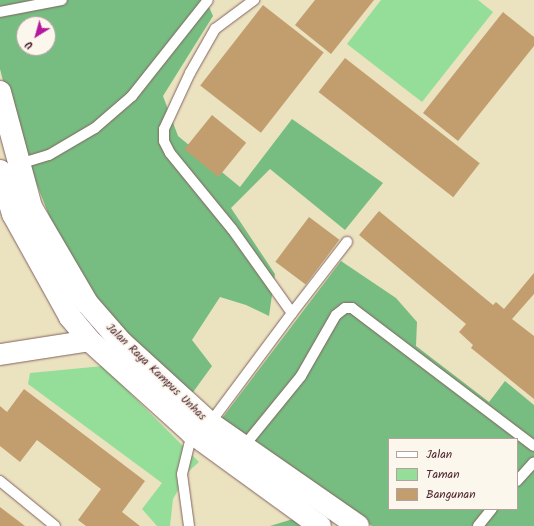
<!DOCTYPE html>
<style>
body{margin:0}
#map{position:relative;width:534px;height:526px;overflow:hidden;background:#ebe2c0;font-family:Kalam,sans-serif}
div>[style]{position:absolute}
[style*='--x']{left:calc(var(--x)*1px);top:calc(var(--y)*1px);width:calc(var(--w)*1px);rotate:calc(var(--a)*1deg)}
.green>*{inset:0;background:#94de9a}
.forest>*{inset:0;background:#77bd82}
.building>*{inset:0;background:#c29e6f;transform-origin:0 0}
.roads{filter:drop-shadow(0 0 1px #82635f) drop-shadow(0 0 1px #82635f)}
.service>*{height:10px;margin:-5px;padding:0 5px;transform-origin:5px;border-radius:5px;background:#fff}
.minor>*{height:21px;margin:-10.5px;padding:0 10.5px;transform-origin:10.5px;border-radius:10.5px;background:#fff}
.tertiary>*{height:22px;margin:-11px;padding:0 11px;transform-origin:11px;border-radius:11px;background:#fff}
span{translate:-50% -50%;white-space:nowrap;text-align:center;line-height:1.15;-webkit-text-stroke:4px #fbf7ec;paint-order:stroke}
.street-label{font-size:12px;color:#4a1f2b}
.legend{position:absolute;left:388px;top:438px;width:130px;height:72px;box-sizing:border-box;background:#fbf7ec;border:1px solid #b4a19f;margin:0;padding:5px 7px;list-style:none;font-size:12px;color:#4a1f2b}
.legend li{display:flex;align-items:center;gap:8px;height:20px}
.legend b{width:20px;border:1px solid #b4a19f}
.north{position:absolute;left:16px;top:16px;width:40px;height:40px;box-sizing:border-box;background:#fbf7ec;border:1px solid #b4a19f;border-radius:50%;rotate:217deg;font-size:11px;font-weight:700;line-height:16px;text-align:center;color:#4a1f2b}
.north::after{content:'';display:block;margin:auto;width:14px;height:18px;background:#b5179e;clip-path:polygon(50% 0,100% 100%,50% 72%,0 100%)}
</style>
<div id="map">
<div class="green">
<div style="clip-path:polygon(381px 0,478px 0,493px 12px,422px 102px,347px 44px)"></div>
<div style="clip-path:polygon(103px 366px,199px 462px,189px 471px,173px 499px,170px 526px,157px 526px,142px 509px,162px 483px,28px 384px,30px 373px)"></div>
</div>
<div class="forest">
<div style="clip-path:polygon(evenodd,0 0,206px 0,213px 16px,163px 96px,178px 136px,240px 187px,292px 119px,383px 183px,345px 230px,270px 169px,231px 208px,275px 274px,269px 316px,246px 305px,220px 297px,192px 340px,212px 366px,191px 395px,125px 334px,93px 298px,55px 231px,15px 128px,0 69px,0 0,24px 24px,48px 24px,48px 48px,24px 48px,24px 24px)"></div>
<div style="clip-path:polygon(evenodd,341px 261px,396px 298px,417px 322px,416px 346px,489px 402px,505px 381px,534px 405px,534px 526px,372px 526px,220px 421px,341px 261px,389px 439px,517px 439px,517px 509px,389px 509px,389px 439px)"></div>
<div style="clip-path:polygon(293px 519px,302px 526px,270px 526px)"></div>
</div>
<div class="building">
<div style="clip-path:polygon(315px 0,374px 0,331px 54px,295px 25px)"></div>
<div style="left:263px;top:5px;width:77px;height:102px;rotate:38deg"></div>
<div style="clip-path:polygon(503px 12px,534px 37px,534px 46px,458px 141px,423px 113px)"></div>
<div style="left:345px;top:58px;width:171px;height:43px;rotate:38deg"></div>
<div style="left:212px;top:115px;width:44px;height:44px;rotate:39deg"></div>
<div style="clip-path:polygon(379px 211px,493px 305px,496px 302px,504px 309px,534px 273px,534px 294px,512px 319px,534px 336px,534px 399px,471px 348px,473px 345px,459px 332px,466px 324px,359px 235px)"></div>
<div style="left:309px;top:217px;width:38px;height:56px;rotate:37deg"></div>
<div style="clip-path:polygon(24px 389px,145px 481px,122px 512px,140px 526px,86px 526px,78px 520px,101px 489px,37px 440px,20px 462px,0 446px,0 406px,7px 412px)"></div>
<div style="clip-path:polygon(0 507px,25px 526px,0 526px)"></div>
</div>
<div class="roads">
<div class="service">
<div style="--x:0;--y:12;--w:63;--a:-11"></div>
<div style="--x:19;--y:164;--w:31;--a:-17"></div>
<div style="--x:49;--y:155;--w:53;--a:-30.4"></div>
<div style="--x:95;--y:128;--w:49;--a:-40.9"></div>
<div style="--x:132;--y:96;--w:122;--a:-51.6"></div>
<div style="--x:292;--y:313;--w:90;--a:-52.2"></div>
<div style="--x:210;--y:423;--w:137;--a:-53.3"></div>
<div style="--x:292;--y:313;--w:103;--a:-125.5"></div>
<div style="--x:232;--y:229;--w:98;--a:-129.2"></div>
<div style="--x:170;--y:153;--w:13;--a:-117"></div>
<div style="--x:164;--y:141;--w:12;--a:-90"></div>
<div style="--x:164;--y:129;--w:62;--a:-65.1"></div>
<div style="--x:190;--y:73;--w:51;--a:-60.4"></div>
<div style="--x:215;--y:29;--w:49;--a:-36.6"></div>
<div style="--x:244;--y:446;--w:90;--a:-50.8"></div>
<div style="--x:301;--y:376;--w:70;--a:-60.2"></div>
<div style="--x:336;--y:315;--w:11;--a:-38"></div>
<div style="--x:345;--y:308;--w:7;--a:0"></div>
<div style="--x:352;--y:308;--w:228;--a:37.2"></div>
<div style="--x:0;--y:481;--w:71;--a:39.3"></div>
<div style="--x:517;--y:481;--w:25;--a:-48"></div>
<div style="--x:189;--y:526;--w:52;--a:-97.7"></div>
<div style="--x:182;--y:474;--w:42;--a:-76.3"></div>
<div style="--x:478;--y:526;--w:22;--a:-51"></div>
</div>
<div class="minor">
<div style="--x:0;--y:354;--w:90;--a:-8.9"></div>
</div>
<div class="tertiary">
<div style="--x:0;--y:92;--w:119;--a:74.9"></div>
<div style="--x:31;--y:207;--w:111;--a:59.7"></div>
<div style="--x:87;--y:303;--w:53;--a:48.8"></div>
<div style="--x:122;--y:343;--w:119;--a:42.3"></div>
<div style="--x:210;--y:423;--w:180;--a:34.8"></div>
<div style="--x:0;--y:171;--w:45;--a:73.2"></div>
<div style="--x:13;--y:214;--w:118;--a:61"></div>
<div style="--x:70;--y:317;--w:30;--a:50"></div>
<div style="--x:89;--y:340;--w:139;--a:42.1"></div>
<div style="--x:192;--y:433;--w:158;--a:36"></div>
</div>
</div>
<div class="street-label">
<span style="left:156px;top:372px;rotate:44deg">Jalan Raya Kampus Unhas</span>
</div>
<ul class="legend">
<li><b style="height:5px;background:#fff"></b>Jalan</li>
<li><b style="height:11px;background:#94de9a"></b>Taman</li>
<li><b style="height:11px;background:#c29e6f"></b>Bangunan</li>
</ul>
<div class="north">U</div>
</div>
